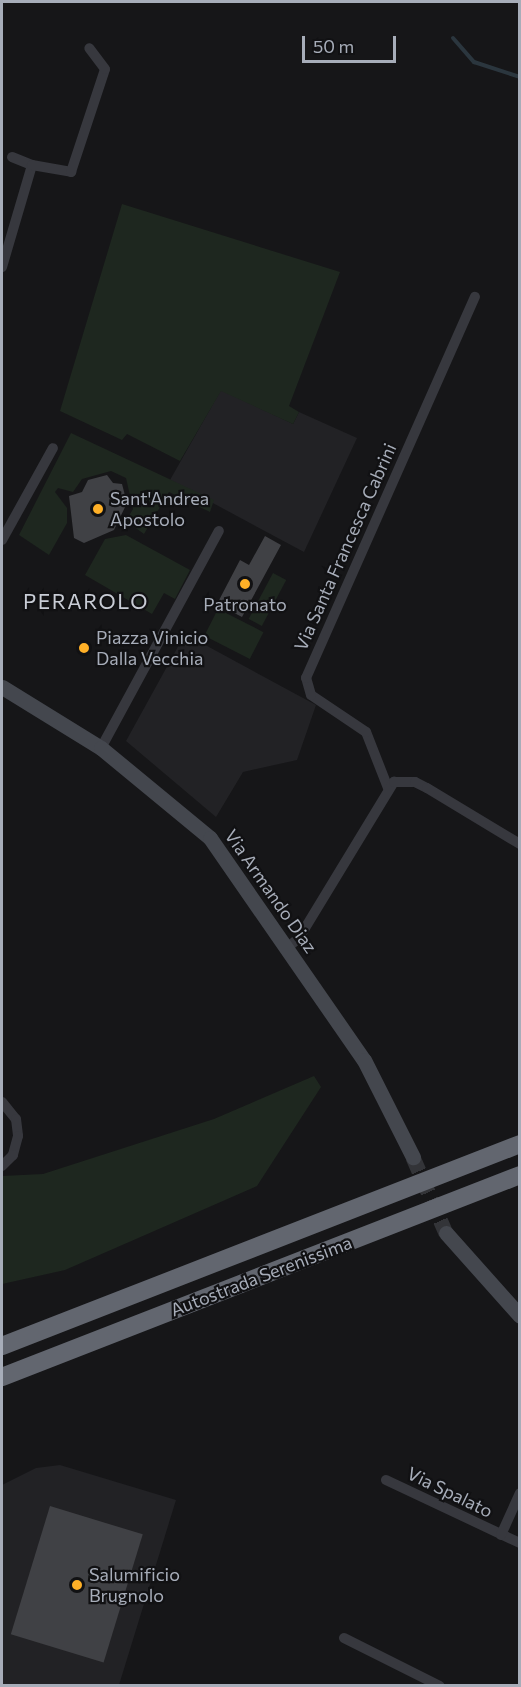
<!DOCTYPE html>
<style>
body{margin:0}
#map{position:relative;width:521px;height:1687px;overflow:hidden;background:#161618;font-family:Commissioner,sans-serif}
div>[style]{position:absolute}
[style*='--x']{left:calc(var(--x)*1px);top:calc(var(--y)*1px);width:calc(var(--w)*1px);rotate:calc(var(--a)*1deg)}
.built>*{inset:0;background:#222225}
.green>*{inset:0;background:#1e271f;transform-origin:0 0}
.stream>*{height:4px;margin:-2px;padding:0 2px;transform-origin:2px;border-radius:2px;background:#2b363e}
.building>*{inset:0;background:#404145;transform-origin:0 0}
.secondary-tunnel>*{height:15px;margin-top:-7.5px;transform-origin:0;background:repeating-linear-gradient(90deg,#333438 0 15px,transparent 0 23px)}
.street>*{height:10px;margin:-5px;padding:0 5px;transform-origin:5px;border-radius:5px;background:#37383e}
.secondary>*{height:15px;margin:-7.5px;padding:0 7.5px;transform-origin:7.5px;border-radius:7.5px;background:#44474e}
.highway>*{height:18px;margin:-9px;padding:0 9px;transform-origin:9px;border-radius:9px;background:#62666f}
.dots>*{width:16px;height:16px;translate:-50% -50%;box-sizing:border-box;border:3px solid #111113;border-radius:50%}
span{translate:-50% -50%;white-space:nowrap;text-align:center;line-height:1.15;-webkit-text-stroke:4.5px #111113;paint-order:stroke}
.poi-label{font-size:18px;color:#a7adb9}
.left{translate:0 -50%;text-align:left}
.street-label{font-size:18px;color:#a7adb9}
.quarter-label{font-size:21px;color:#c8ccd5;letter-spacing:1.5px}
.frame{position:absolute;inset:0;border:3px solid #a7adb9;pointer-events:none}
.scale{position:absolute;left:302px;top:36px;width:94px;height:27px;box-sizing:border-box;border:3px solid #a7adb9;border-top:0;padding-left:8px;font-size:18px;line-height:21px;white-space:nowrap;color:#a7adb9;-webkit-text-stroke:4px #111113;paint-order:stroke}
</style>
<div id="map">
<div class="built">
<div style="clip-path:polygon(221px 390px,293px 424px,299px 412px,357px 438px,304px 552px,170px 480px)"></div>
<div style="clip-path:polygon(185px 634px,316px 705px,297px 760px,243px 772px,216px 817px,126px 741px)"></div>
<div style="clip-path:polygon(60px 1465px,176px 1500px,119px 1685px,2px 1686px,2px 1485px,36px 1468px)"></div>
</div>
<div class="green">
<div style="clip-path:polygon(122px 204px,340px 272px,289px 406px,299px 412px,293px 424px,221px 391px,180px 461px,127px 434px,122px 440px,60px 411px)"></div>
<div style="clip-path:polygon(71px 433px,214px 500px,210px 512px,169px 492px,144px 534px,126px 521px,133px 509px,126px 478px,111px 471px,82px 479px,73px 492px,58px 488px,55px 492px,67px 508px,67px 523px,49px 555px,19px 535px)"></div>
<div style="clip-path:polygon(126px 535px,190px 570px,175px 599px,164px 593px,152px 614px,85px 575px,105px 539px)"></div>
<div style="left:273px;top:573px;width:15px;height:52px;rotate:28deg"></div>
<div style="left:218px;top:609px;width:51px;height:30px;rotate:27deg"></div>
<div style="clip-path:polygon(314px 1076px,321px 1087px,257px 1186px,65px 1270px,2px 1284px,2px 1176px,43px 1174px,214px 1119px)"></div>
</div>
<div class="stream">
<div style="--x:453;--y:38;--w:32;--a:49"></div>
<div style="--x:474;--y:62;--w:48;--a:18.1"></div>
</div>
<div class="building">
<div style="clip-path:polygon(107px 475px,113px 483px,122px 484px,127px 503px,114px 530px,84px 543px,74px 538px,69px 496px,82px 492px,88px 480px)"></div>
<div style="clip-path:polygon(265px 536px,281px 545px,242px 617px,217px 604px,240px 560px,249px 565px)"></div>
<div style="left:50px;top:1506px;width:97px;height:134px;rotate:17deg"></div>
</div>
<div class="secondary-tunnel">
<div style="--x:413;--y:1157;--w:83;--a:66.5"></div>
</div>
<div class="street">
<div style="--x:12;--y:157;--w:22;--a:22"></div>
<div style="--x:2;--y:267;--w:106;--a:-73.6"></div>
<div style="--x:32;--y:165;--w:40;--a:10"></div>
<div style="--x:71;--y:172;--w:108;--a:-71.7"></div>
<div style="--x:105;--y:69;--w:26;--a:-127"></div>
<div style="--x:2;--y:540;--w:105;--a:-61"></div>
<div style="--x:101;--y:748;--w:247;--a:-61.5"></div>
<div style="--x:388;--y:788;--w:60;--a:-111.4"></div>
<div style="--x:366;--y:732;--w:66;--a:-146.1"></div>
<div style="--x:311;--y:695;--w:18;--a:-106"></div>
<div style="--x:306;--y:678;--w:417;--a:-66.1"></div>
<div style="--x:288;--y:947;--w:14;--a:-39"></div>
<div style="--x:299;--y:938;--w:183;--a:-58.7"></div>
<div style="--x:394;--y:782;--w:21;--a:0"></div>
<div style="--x:415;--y:782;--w:13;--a:27"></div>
<div style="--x:427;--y:788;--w:109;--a:31.1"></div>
<div style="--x:2;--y:1102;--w:22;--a:51"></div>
<div style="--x:16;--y:1119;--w:17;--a:83"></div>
<div style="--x:18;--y:1136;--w:20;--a:105"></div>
<div style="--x:13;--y:1155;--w:16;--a:135"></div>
<div style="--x:386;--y:1480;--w:148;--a:25.2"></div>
<div style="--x:501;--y:1535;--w:46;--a:-65.7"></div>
<div style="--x:344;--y:1638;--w:107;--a:26.6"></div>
</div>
<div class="secondary">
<div style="--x:2;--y:687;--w:116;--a:31.6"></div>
<div style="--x:101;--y:748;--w:141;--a:39.5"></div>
<div style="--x:210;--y:838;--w:270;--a:55.3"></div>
<div style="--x:364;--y:1060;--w:109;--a:63.2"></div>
<div style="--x:446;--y:1233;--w:111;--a:48.3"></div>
</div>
<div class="highway">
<div style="--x:2;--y:1346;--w:556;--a:-21.3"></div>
<div style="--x:2;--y:1377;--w:556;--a:-21.3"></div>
</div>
<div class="dots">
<div style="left:98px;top:509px;background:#ffb027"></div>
<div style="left:245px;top:584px;background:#ffb027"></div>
<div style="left:84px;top:648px;background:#ffb027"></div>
<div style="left:77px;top:1585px;background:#ffb027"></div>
</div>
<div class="poi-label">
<span class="left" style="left:110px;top:509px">Sant'Andrea<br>Apostolo</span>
<span style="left:245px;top:604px">Patronato</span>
<span class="left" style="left:96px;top:648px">Piazza Vinicio<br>Dalla Vecchia</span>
<span class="left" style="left:89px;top:1585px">Salumificio<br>Brugnolo</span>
</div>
<div class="street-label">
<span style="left:345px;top:547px;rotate:-66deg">Via Santa Francesca Cabrini</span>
<span style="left:271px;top:891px;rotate:55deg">Via Armando Diaz</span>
<span style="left:261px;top:1276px;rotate:-21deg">Autostrada Serenissima</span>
<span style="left:450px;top:1492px;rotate:26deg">Via Spalato</span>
</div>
<div class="quarter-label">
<span style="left:86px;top:601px">PERAROLO</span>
</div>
<div class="frame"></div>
<div class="scale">50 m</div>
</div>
